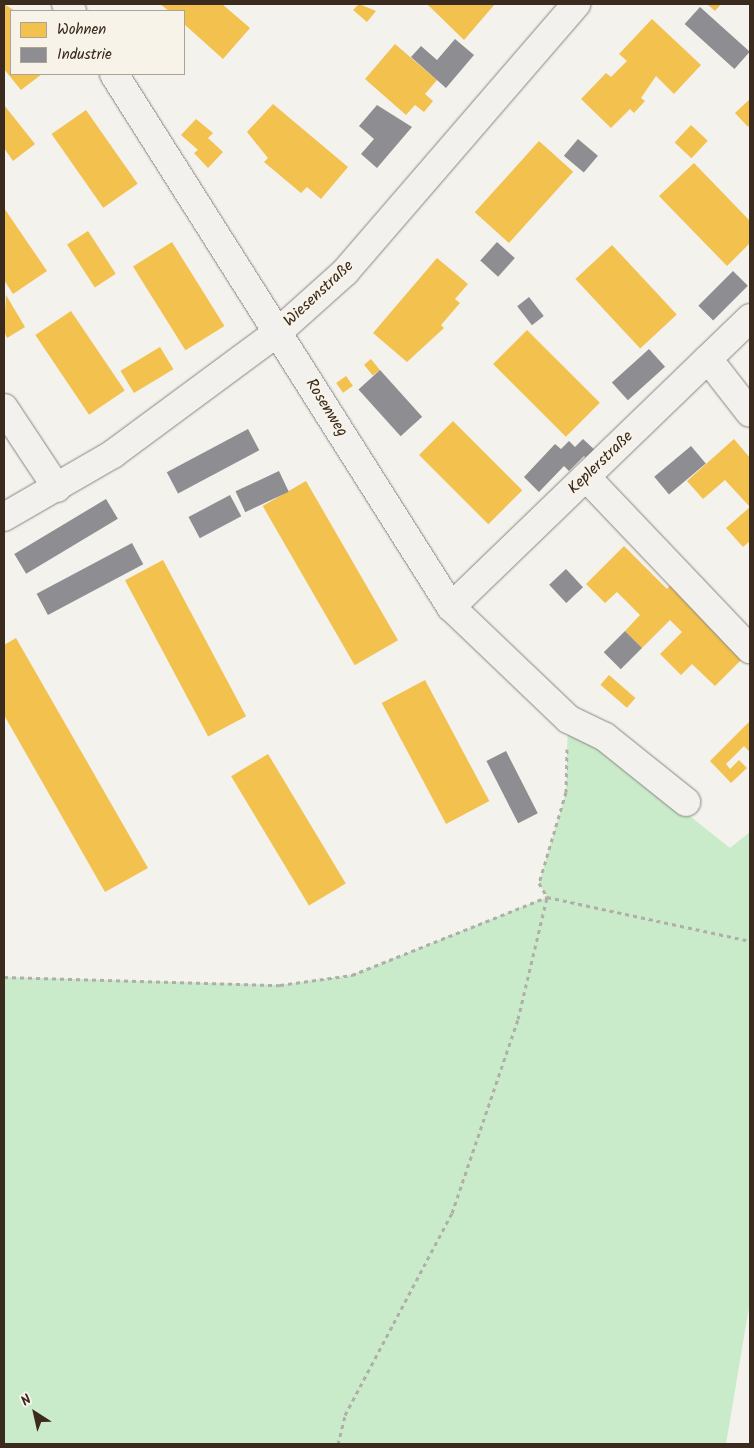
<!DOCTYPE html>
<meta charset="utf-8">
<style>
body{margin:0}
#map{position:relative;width:754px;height:1448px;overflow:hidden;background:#f4f2ec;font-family:Kalam,sans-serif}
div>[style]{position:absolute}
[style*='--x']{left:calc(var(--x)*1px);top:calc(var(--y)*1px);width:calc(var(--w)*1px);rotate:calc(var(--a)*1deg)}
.green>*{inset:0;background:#c9ebca}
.homes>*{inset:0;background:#f2c14e;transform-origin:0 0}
.industry>*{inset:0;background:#8d8d92;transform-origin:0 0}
.path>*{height:3px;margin-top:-1.5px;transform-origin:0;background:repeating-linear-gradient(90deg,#b1aeaa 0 4px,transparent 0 8px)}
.roads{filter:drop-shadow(0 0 1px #898580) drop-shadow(0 0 1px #898580)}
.minor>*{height:28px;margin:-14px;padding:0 14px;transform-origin:14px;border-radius:14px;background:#f2f1ed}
span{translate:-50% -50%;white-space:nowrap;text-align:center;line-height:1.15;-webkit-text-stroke:5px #f7f3e8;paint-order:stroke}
.street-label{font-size:16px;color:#3b2a1e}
.frame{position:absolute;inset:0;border:5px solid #3b2a1e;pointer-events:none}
.legend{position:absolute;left:10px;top:10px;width:175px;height:65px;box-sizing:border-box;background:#f7f3e8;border:1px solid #aca397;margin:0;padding:6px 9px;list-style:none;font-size:15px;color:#3b2a1e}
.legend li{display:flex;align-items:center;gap:10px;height:25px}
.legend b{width:25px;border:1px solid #aca397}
.north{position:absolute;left:10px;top:1388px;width:50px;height:50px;-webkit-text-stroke:4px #f7f3e8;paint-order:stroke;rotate:325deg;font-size:14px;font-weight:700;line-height:20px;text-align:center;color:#3b2a1e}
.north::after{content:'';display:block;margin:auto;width:18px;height:22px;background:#3b2a1e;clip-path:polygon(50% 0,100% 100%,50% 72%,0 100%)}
</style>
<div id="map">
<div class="green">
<div style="clip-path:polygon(568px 719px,730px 848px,750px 832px,750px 1301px,726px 1444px,4px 1444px,4px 977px,280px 985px,352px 975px,547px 897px,539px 883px,566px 792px)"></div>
</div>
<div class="homes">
<div style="clip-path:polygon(4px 4px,15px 11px,11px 11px,11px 74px,42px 74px,21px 90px,4px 69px)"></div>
<div style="clip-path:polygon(160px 4px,222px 4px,250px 28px,223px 59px,184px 24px,184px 11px,169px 11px)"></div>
<div style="clip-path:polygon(359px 4px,376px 11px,367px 22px,353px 10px)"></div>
<div style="clip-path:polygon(495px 4px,464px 40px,428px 5px,430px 4px)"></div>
<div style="clip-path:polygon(707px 4px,721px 4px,715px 11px)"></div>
<div style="clip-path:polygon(652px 19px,701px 65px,674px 94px,656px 76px,641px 98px,645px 101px,634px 113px,630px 109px,611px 128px,581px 99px,606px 73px,611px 77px,627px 61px,619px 54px)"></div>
<div style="clip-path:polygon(395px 44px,437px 80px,425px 94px,433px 101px,424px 112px,415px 105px,406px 115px,365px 79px)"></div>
<div style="clip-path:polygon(750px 99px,750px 124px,748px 127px,735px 113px)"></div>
<div style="clip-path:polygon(273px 104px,348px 167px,321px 199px,307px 187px,301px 193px,264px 162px,268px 158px,247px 132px)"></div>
<div style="clip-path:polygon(4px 105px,35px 144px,13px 161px,4px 148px)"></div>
<div style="left:86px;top:110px;width:90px;height:42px;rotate:55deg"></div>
<div style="clip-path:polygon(196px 119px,213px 133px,208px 138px,223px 152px,208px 168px,194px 153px,198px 150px,181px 135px)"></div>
<div style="left:691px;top:125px;width:23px;height:24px;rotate:43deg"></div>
<div style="left:539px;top:141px;width:46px;height:96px;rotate:42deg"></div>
<div style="clip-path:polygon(694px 163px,750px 221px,750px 243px,727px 266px,659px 196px)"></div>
<div style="clip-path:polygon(4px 208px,47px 271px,13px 294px,4px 280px)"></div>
<div style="left:88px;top:231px;width:51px;height:25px;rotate:57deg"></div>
<div style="left:172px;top:242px;width:99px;height:46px;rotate:58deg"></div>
<div style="left:612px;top:245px;width:95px;height:50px;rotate:47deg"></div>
<div style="clip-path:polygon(437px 258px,468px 284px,455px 299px,460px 303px,441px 325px,444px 328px,407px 362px,373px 333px)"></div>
<div style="clip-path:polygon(6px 295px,25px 327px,7px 338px,4px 331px)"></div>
<div style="left:71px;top:311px;width:96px;height:43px;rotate:56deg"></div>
<div style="left:527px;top:330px;width:103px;height:48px;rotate:45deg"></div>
<div style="left:160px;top:347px;width:26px;height:46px;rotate:59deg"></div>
<div style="left:371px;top:359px;width:14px;height:9px;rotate:51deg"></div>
<div style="left:346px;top:376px;width:12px;height:12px;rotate:55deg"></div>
<div style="left:453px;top:421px;width:98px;height:48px;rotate:45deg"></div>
<div style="clip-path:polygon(734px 439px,750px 458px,750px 541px,743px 547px,726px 528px,750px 507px,725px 480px,703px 499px,687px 481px)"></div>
<div style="left:306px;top:481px;width:184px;height:50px;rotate:60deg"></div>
<div style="clip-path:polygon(624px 546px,667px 589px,672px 583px,745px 656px,715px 686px,692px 664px,681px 675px,660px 654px,682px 632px,670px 620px,642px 648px,625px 631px,640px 615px,617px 592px,605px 603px,586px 584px)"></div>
<div style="left:163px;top:560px;width:177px;height:43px;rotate:62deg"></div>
<div style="clip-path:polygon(16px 638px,148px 868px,105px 892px,4px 715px,4px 645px)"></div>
<div style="left:609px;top:675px;width:35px;height:13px;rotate:41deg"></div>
<div style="left:425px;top:680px;width:137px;height:49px;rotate:62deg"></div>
<div style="clip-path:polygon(750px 721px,750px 752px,744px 746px,726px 764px,730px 769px,739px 760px,747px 768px,731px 783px,710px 761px)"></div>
<div style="left:268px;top:754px;width:151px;height:43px;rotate:59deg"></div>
</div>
<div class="industry">
<div style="left:700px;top:7px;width:67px;height:23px;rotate:42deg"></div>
<div style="clip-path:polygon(455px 39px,474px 55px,446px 88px,411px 57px,421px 46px,437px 60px)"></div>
<div style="clip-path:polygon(377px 105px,412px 127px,377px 168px,361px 154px,374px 139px,359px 126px)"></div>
<div style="left:578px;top:139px;width:26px;height:22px;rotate:40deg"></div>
<div style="left:497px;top:242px;width:24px;height:25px;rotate:42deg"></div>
<div style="left:733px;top:271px;width:21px;height:49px;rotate:45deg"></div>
<div style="left:529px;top:297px;width:24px;height:15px;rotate:52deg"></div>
<div style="left:649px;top:349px;width:24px;height:50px;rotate:48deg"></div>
<div style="left:380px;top:370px;width:63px;height:29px;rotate:48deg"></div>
<div style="left:248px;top:429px;width:24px;height:92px;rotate:62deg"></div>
<div style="clip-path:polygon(583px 439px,597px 452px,588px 460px,584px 456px,569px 471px,564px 466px,539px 492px,524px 477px,555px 444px,561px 449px,569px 441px,575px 447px)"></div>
<div style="left:691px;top:446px;width:23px;height:48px;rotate:50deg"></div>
<div style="left:279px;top:471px;width:23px;height:48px;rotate:65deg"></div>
<div style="left:230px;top:495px;width:24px;height:47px;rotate:62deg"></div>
<div style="left:106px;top:499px;width:23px;height:107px;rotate:59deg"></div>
<div style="left:132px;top:543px;width:24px;height:108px;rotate:62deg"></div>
<div style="left:566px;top:569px;width:25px;height:23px;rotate:47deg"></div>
<div style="left:625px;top:631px;width:24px;height:30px;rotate:45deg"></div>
<div style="left:506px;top:751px;width:70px;height:22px;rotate:63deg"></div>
</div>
<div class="path">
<div style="--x:567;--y:749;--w:43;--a:91.3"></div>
<div style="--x:566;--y:792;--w:95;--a:106.5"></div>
<div style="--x:539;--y:883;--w:16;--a:60"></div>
<div style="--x:547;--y:897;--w:208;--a:12.2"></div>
<div style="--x:4;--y:977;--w:276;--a:1.7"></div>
<div style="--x:280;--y:985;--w:73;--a:-7.9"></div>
<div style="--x:352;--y:975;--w:210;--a:-21.8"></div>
<div style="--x:338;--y:1444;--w:30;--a:-76"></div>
<div style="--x:345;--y:1415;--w:229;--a:-62.1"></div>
<div style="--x:452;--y:1213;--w:205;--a:-71.2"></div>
<div style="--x:518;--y:1019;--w:125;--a:-76.6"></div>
</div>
<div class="roads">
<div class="minor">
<div style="--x:66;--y:4;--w:9;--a:49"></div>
<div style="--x:114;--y:74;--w:631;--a:57.7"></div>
<div style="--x:451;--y:607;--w:162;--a:43.7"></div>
<div style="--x:568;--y:719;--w:41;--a:25.9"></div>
<div style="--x:605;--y:737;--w:104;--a:38.7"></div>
<div style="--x:708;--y:359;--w:68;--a:52.1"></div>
<div style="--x:4;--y:408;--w:96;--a:56.5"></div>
<div style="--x:586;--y:477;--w:238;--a:46.4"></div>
<div style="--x:4;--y:517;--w:126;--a:-30"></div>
<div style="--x:113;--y:454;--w:205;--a:-36.5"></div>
<div style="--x:278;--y:332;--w:90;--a:-41.8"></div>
<div style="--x:345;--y:272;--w:354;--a:-49.2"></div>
<div style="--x:451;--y:607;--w:416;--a:-44"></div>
</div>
</div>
<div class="street-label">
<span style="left:319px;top:294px;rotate:-43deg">Wiesenstraße</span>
<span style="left:326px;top:408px;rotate:58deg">Rosenweg</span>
<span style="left:601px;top:463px;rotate:-44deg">Keplerstraße</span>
</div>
<div class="frame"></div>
<ul class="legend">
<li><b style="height:14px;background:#f2c14e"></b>Wohnen</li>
<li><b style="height:14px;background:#8d8d92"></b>Industrie</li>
</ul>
<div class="north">N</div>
</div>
